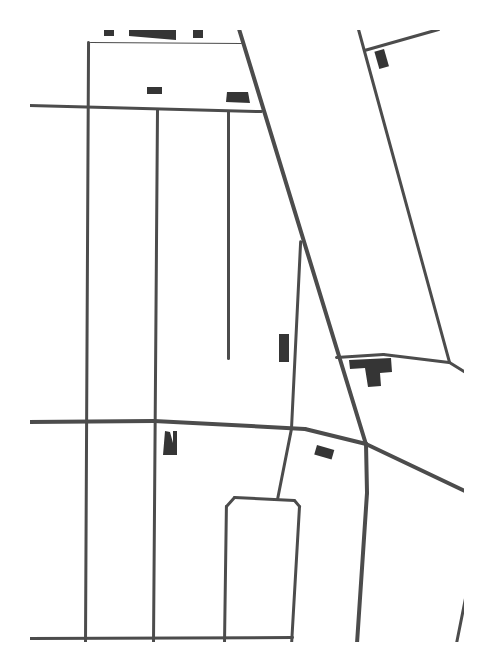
<!DOCTYPE html>
<style>
body{margin:0}
#map{position:relative;width:494px;height:672px;overflow:hidden;background:#fff;font-family:"IBM Plex Sans",sans-serif}
div>[style]{position:absolute}
[style*='--x']{left:calc(var(--x)*1px);top:calc(var(--y)*1px);width:calc(var(--w)*1px);rotate:calc(var(--a)*1deg)}
.building>*{inset:0;background:#353535;transform-origin:0 0}
.service>*{height:1px;margin:-0.5px;padding:0 0.5px;transform-origin:0.5px;border-radius:0.5px;background:#4c4c4c}
.minor>*{height:3px;margin:-1.5px;padding:0 1.5px;transform-origin:1.5px;border-radius:1.5px;background:#4c4c4c}
.tertiary>*{height:4px;margin:-2px;padding:0 2px;transform-origin:2px;border-radius:2px;background:#4c4c4c}
span{translate:-50% -50%;white-space:nowrap;text-align:center;line-height:1.15;-webkit-text-stroke:4px #fff;paint-order:stroke}
.frame{position:absolute;inset:0;border:30px solid #fff;pointer-events:none}
</style>
<div id="map">
<div class="building">
<div style="left:104px;top:29px;width:10px;height:7px"></div>
<div style="clip-path:polygon(129px 29px,176px 29px,176px 40px,129px 36px)"></div>
<div style="left:193px;top:29px;width:10px;height:9px"></div>
<div style="left:384px;top:49px;width:18px;height:10px;rotate:74deg"></div>
<div style="left:147px;top:87px;width:15px;height:7px"></div>
<div style="clip-path:polygon(227px 92px,248px 92px,250px 103px,226px 102px)"></div>
<div style="left:279px;top:334px;width:10px;height:28px"></div>
<div style="clip-path:polygon(391px 358px,392px 372px,380px 373px,381px 386px,368px 387px,365px 368px,350px 369px,349px 360px)"></div>
<div style="clip-path:polygon(165px 431px,170px 432px,173px 443px,173px 431px,177px 431px,177px 455px,163px 455px)"></div>
<div style="left:317px;top:445px;width:18px;height:10px;rotate:16deg"></div>
</div>
<div class="service">
<div style="--x:90;--y:42;--w:151;--a:0.4"></div>
</div>
<div class="minor">
<div style="--x:358;--y:29;--w:345;--a:74.7"></div>
<div style="--x:465;--y:29;--w:2;--a:90"></div>
<div style="--x:364;--y:50;--w:77;--a:-15.8"></div>
<div style="--x:29;--y:105;--w:232;--a:1.5"></div>
<div style="--x:228;--y:111;--w:247;--a:90"></div>
<div style="--x:336;--y:357;--w:47;--a:-3.7"></div>
<div style="--x:383;--y:354;--w:66;--a:6.9"></div>
<div style="--x:449;--y:362;--w:19;--a:32"></div>
<div style="--x:277;--y:499;--w:72;--a:-78.8"></div>
<div style="--x:291;--y:428;--w:187;--a:-87.2"></div>
<div style="--x:29;--y:638;--w:263;--a:-0.2"></div>
<div style="--x:85;--y:643;--w:601;--a:-89.71"></div>
<div style="--x:153;--y:643;--w:534;--a:-89.57"></div>
<div style="--x:224;--y:643;--w:137;--a:-89.2"></div>
<div style="--x:226;--y:506;--w:12;--a:-48"></div>
<div style="--x:234;--y:497;--w:60;--a:2.9"></div>
<div style="--x:294;--y:500;--w:8;--a:50"></div>
<div style="--x:299;--y:506;--w:137;--a:93.3"></div>
<div style="--x:456;--y:643;--w:46;--a:-78.7"></div>
</div>
<div class="tertiary">
<div style="--x:239;--y:29;--w:434;--a:73"></div>
<div style="--x:366;--y:444;--w:49;--a:88.8"></div>
<div style="--x:367;--y:493;--w:150;--a:93.8"></div>
<div style="--x:29;--y:422;--w:125;--a:-0.5"></div>
<div style="--x:154;--y:421;--w:151;--a:3"></div>
<div style="--x:305;--y:429;--w:63;--a:13.8"></div>
<div style="--x:366;--y:444;--w:110;--a:25.4"></div>
</div>
<div class="frame"></div>
</div>
